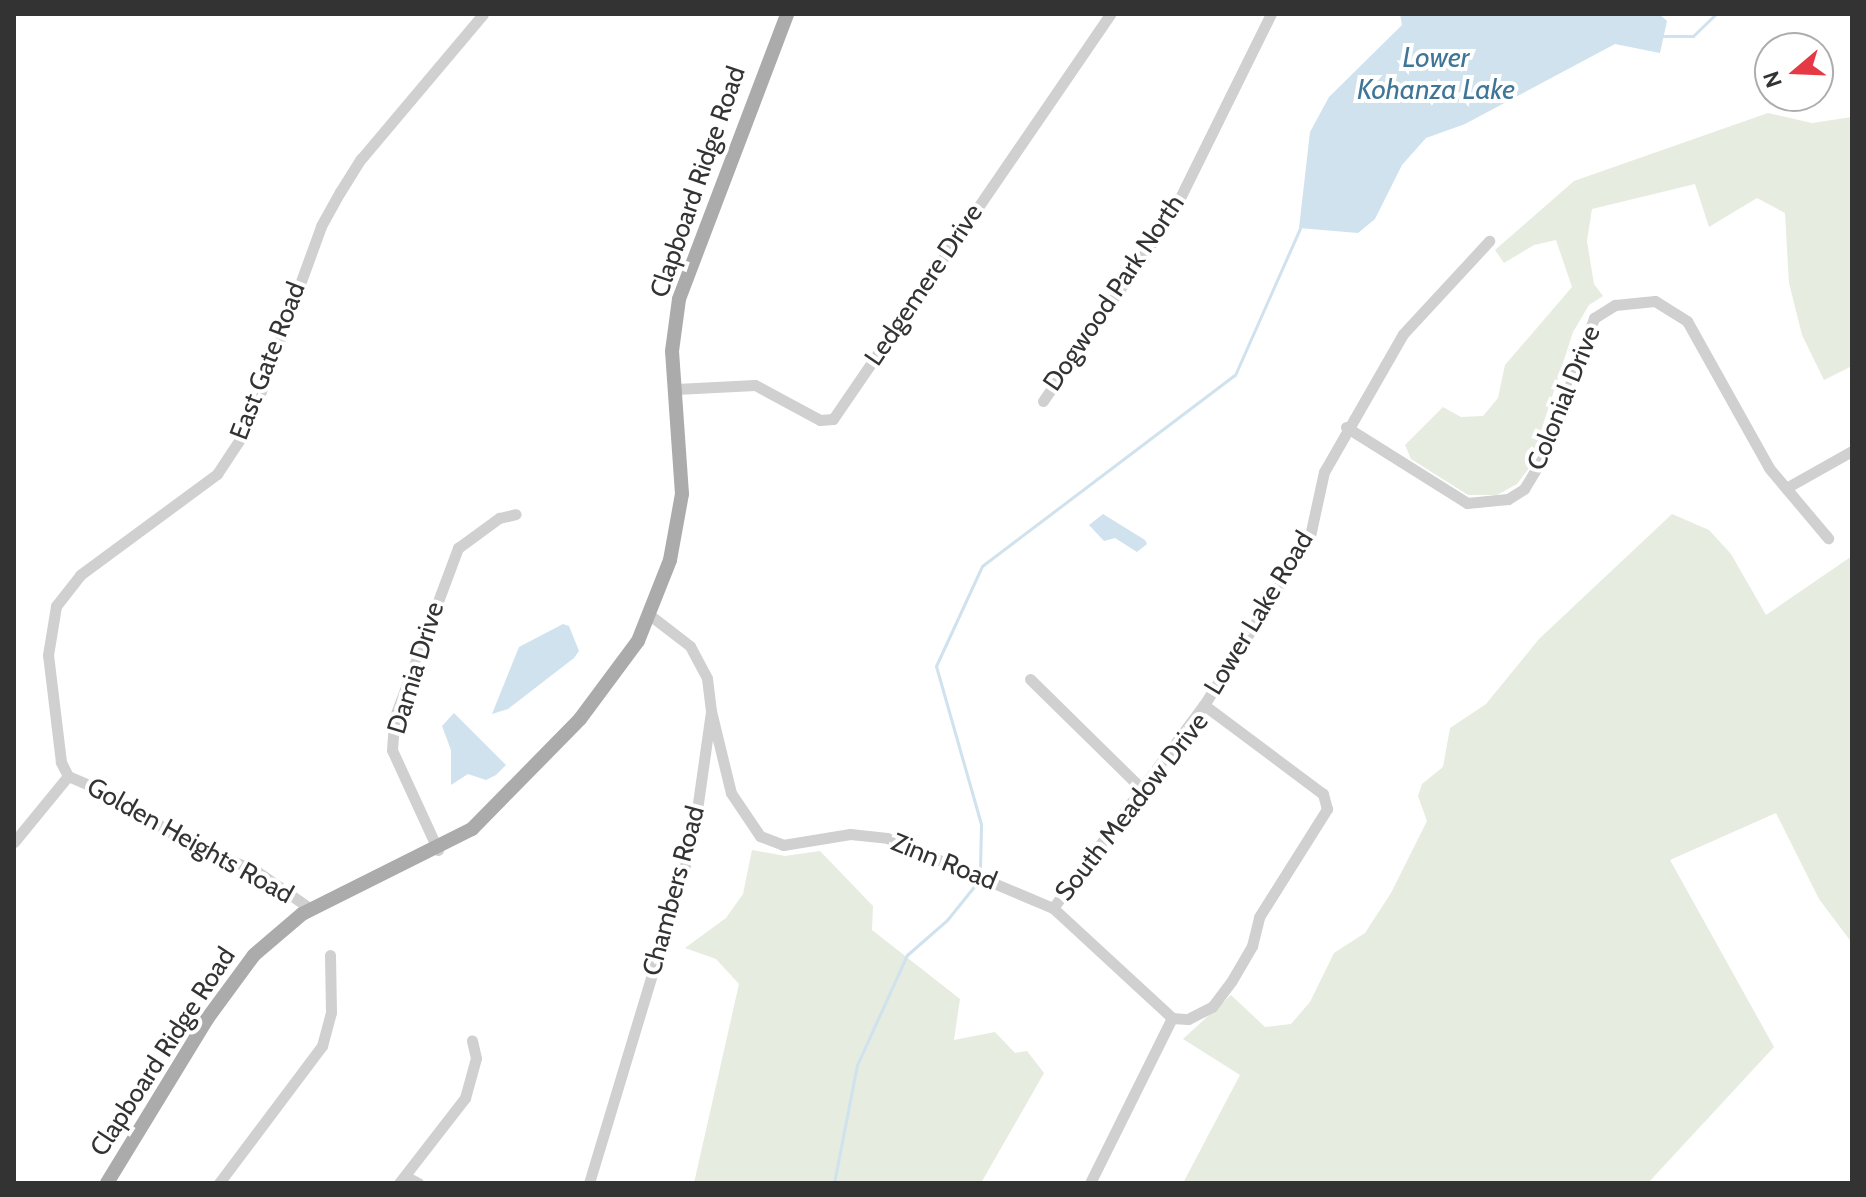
<!DOCTYPE html>
<style>
body{margin:0}
#map{position:relative;width:1866px;height:1197px;overflow:hidden;background:#fff;font-family:Cabin,sans-serif}
div>[style]{position:absolute}
[style*='--x']{left:calc(var(--x)*1px);top:calc(var(--y)*1px);width:calc(var(--w)*1px);rotate:calc(var(--a)*1deg)}
.green>*{inset:0;background:#e6ecdf}
.water>*{inset:0;background:#cfe2ee}
.stream>*{height:3px;margin:-1.5px;padding:0 1.5px;transform-origin:1.5px;border-radius:1.5px;background:#cfe2ee}
.minor>*{height:11px;margin:-5.5px;padding:0 5.5px;transform-origin:5.5px;border-radius:5.5px;background:#d0d0d0}
.major>*{height:14px;margin:-7px;padding:0 7px;transform-origin:7px;border-radius:7px;background:#ababab}
span{translate:-50% -50%;white-space:nowrap;text-align:center;line-height:1.15;-webkit-text-stroke:8px #fff;paint-order:stroke}
.street-label{font-size:26px;color:#333}
.water-label{font-size:28px;color:#3f7597;font-style:italic}
.frame{position:absolute;inset:0;border:16px solid #333;pointer-events:none}
.north{position:absolute;left:1754px;top:32px;width:80px;height:80px;box-sizing:border-box;background:#fff;border:2px solid #adadad;border-radius:50%;rotate:251deg;font-size:22px;font-weight:700;line-height:32px;text-align:center;color:#333}
.north::after{content:'';display:block;margin:auto;width:28px;height:36px;background:#e63946;clip-path:polygon(50% 0,100% 100%,50% 72%,0 100%)}
</style>
<div id="map">
<div class="green">
<div style="clip-path:polygon(1768px 113px,1812px 123px,1852px 117px,1852px 366px,1824px 380px,1802px 335px,1789px 283px,1785px 213px,1757px 198px,1709px 227px,1695px 184px,1592px 209px,1587px 241px,1594px 284px,1603px 296px,1589px 305px,1573px 332px,1529px 468px,1517px 484px,1497px 495px,1468px 495px,1411px 459px,1405px 445px,1443px 407px,1461px 417px,1483px 416px,1498px 398px,1505px 365px,1572px 287px,1556px 240px,1534px 245px,1504px 263px,1495px 250px,1574px 181px)"></div>
<div style="clip-path:polygon(1672px 514px,1709px 530px,1731px 554px,1766px 615px,1852px 556px,1852px 943px,1819px 899px,1776px 813px,1670px 860px,1774px 1047px,1648px 1183px,1183px 1183px,1240px 1075px,1183px 1039px,1231px 995px,1265px 1027px,1291px 1024px,1310px 1002px,1334px 953px,1365px 933px,1391px 893px,1427px 821px,1418px 796px,1422px 784px,1443px 767px,1450px 728px,1486px 704px,1539px 639px)"></div>
<div style="clip-path:polygon(752px 850px,785px 856px,820px 851px,873px 906px,872px 930px,960px 999px,954px 1040px,995px 1032px,1015px 1053px,1027px 1051px,1044px 1073px,981px 1183px,694px 1183px,739px 984px,716px 959px,685px 948px,726px 918px,743px 894px)"></div>
</div>
<div class="water">
<div style="clip-path:polygon(1400px 14px,1659px 14px,1667px 21px,1660px 53px,1615px 44px,1465px 124px,1426px 138px,1402px 165px,1375px 219px,1358px 233px,1299px 228px,1310px 132px,1329px 97px,1402px 25px)"></div>
<div style="clip-path:polygon(1103px 514px,1145px 540px,1147px 544px,1137px 552px,1115px 538px,1104px 541px,1089px 525px)"></div>
<div style="clip-path:polygon(563px 624px,569px 626px,579px 651px,574px 658px,508px 709px,492px 714px,519px 647px)"></div>
<div style="clip-path:polygon(454px 713px,506px 765px,496px 775px,486px 780px,468px 774px,451px 785px,451px 750px,442px 726px)"></div>
</div>
<div class="stream">
<div style="--x:1661;--y:36;--w:32;--a:0"></div>
<div style="--x:1693;--y:36;--w:32;--a:-44"></div>
<div style="--x:980;--y:869;--w:45;--a:-88.7"></div>
<div style="--x:981;--y:824;--w:164;--a:-105.9"></div>
<div style="--x:936;--y:666;--w:110;--a:-65.3"></div>
<div style="--x:982;--y:566;--w:317;--a:-37.1"></div>
<div style="--x:1235;--y:375;--w:163;--a:-66.1"></div>
<div style="--x:834;--y:1183;--w:120;--a:-79"></div>
<div style="--x:857;--y:1065;--w:121;--a:-65.6"></div>
<div style="--x:907;--y:955;--w:53;--a:-41.2"></div>
<div style="--x:947;--y:920;--w:46;--a:-51.1"></div>
</div>
<div class="minor">
<div style="--x:676;--y:389;--w:79;--a:-2.9"></div>
<div style="--x:755;--y:385;--w:74;--a:28.3"></div>
<div style="--x:820;--y:420;--w:13;--a:-4"></div>
<div style="--x:833;--y:419;--w:491;--a:-55.6"></div>
<div style="--x:1043;--y:401;--w:229;--a:-55.5"></div>
<div style="--x:1173;--y:212;--w:221;--a:-63.7"></div>
<div style="--x:1346;--y:427;--w:143;--a:32.1"></div>
<div style="--x:1467;--y:503;--w:41;--a:-5.6"></div>
<div style="--x:1508;--y:499;--w:19;--a:-32"></div>
<div style="--x:1524;--y:489;--w:39;--a:-59"></div>
<div style="--x:1544;--y:456;--w:147;--a:-70.1"></div>
<div style="--x:1594;--y:318;--w:25;--a:-32"></div>
<div style="--x:1615;--y:305;--w:40;--a:-5.7"></div>
<div style="--x:1655;--y:301;--w:38;--a:32"></div>
<div style="--x:1687;--y:321;--w:168;--a:60.8"></div>
<div style="--x:1769;--y:468;--w:92;--a:49.9"></div>
<div style="--x:1786;--y:488;--w:76;--a:-29.3"></div>
<div style="--x:1030;--y:679;--w:157;--a:44.5"></div>
<div style="--x:711;--y:711;--w:84;--a:76.3"></div>
<div style="--x:731;--y:793;--w:52;--a:56"></div>
<div style="--x:760;--y:836;--w:25;--a:21"></div>
<div style="--x:783;--y:845;--w:68;--a:-9.3"></div>
<div style="--x:850;--y:834;--w:37;--a:6"></div>
<div style="--x:887;--y:838;--w:180;--a:22.9"></div>
<div style="--x:1053;--y:908;--w:162;--a:42.7"></div>
<div style="--x:68;--y:776;--w:16;--a:-117"></div>
<div style="--x:61;--y:762;--w:108;--a:-96.9"></div>
<div style="--x:48;--y:655;--w:50;--a:-80.7"></div>
<div style="--x:56;--y:606;--w:39;--a:-52"></div>
<div style="--x:80;--y:575;--w:170;--a:-36.4"></div>
<div style="--x:217;--y:474;--w:56;--a:-56.6"></div>
<div style="--x:248;--y:427;--w:214;--a:-70"></div>
<div style="--x:321;--y:226;--w:39;--a:-61"></div>
<div style="--x:340;--y:192;--w:39;--a:-58"></div>
<div style="--x:361;--y:159;--w:189;--a:-49.9"></div>
<div style="--x:68;--y:776;--w:53;--a:23.2"></div>
<div style="--x:117;--y:797;--w:85;--a:33.5"></div>
<div style="--x:188;--y:844;--w:72;--a:21.2"></div>
<div style="--x:255;--y:870;--w:68;--a:34.9"></div>
<div style="--x:14;--y:842;--w:85;--a:-50.7"></div>
<div style="--x:438;--y:850;--w:110;--a:-114.7"></div>
<div style="--x:392;--y:750;--w:31;--a:-86"></div>
<div style="--x:394;--y:719;--w:183;--a:-69.5"></div>
<div style="--x:458;--y:548;--w:51;--a:-36.2"></div>
<div style="--x:499;--y:518;--w:17;--a:-13"></div>
<div style="--x:1053;--y:908;--w:253;--a:-53.4"></div>
<div style="--x:1204;--y:705;--w:199;--a:-57.9"></div>
<div style="--x:1310;--y:536;--w:66;--a:-77.7"></div>
<div style="--x:1324;--y:472;--w:159;--a:-60.2"></div>
<div style="--x:1403;--y:334;--w:127;--a:-47.2"></div>
<div style="--x:1172;--y:1018;--w:16;--a:4"></div>
<div style="--x:1188;--y:1019;--w:27;--a:-27"></div>
<div style="--x:1212;--y:1007;--w:31;--a:-53"></div>
<div style="--x:1231;--y:982;--w:42;--a:-59.7"></div>
<div style="--x:1252;--y:946;--w:30;--a:-76"></div>
<div style="--x:1259;--y:917;--w:128;--a:-57.8"></div>
<div style="--x:1327;--y:809;--w:16;--a:-105"></div>
<div style="--x:1323;--y:794;--w:149;--a:-143.2"></div>
<div style="--x:405;--y:1176;--w:15;--a:28"></div>
<div style="--x:219;--y:1183;--w:171;--a:-53.1"></div>
<div style="--x:322;--y:1046;--w:35;--a:-75"></div>
<div style="--x:331;--y:1012;--w:57;--a:-91"></div>
<div style="--x:399;--y:1183;--w:108;--a:-52.2"></div>
<div style="--x:465;--y:1098;--w:41;--a:-74.6"></div>
<div style="--x:476;--y:1058;--w:18;--a:-103"></div>
<div style="--x:589;--y:1183;--w:360;--a:-73.2"></div>
<div style="--x:693;--y:838;--w:128;--a:-81.9"></div>
<div style="--x:711;--y:711;--w:33;--a:-97"></div>
<div style="--x:707;--y:678;--w:36;--a:-118"></div>
<div style="--x:690;--y:646;--w:49;--a:-142.4"></div>
<div style="--x:1090;--y:1183;--w:184;--a:-63.6"></div>
</div>
<div class="major">
<div style="--x:107;--y:1183;--w:192;--a:-58.6"></div>
<div style="--x:207;--y:1019;--w:79;--a:-53.7"></div>
<div style="--x:254;--y:955;--w:63;--a:-40.5"></div>
<div style="--x:302;--y:914;--w:190;--a:-26.6"></div>
<div style="--x:472;--y:829;--w:154;--a:-45.5"></div>
<div style="--x:580;--y:719;--w:97;--a:-53.4"></div>
<div style="--x:638;--y:641;--w:87;--a:-68.4"></div>
<div style="--x:670;--y:560;--w:67;--a:-79.7"></div>
<div style="--x:682;--y:494;--w:143;--a:-94"></div>
<div style="--x:672;--y:351;--w:52;--a:-82.3"></div>
<div style="--x:679;--y:299;--w:305;--a:-69.2"></div>
</div>
<div class="street-label">
<span style="left:698px;top:182px;rotate:-71deg">Clapboard Ridge Road</span>
<span style="left:924px;top:285px;rotate:-56deg">Ledgemere Drive</span>
<span style="left:1114px;top:293px;rotate:-56deg">Dogwood Park North</span>
<span style="left:268px;top:361px;rotate:-69deg">East Gate Road</span>
<span style="left:1564px;top:398px;rotate:-68deg">Colonial Drive</span>
<span style="left:1259px;top:613px;rotate:-59deg">Lower Lake Road</span>
<span style="left:416px;top:668px;rotate:-73deg">Damia Drive</span>
<span style="left:1132px;top:807px;rotate:-52deg">South Meadow Drive</span>
<span style="left:190px;top:841px;rotate:29deg">Golden Heights Road</span>
<span style="left:944px;top:862px;rotate:22deg">Zinn Road</span>
<span style="left:674px;top:891px;rotate:-75deg">Chambers Road</span>
<span style="left:163px;top:1052px;rotate:-57deg">Clapboard Ridge Road</span>
</div>
<div class="water-label">
<span style="left:1436px;top:73px">Lower<br>Kohanza Lake</span>
</div>
<div class="frame"></div>
<div class="north">N</div>
</div>
